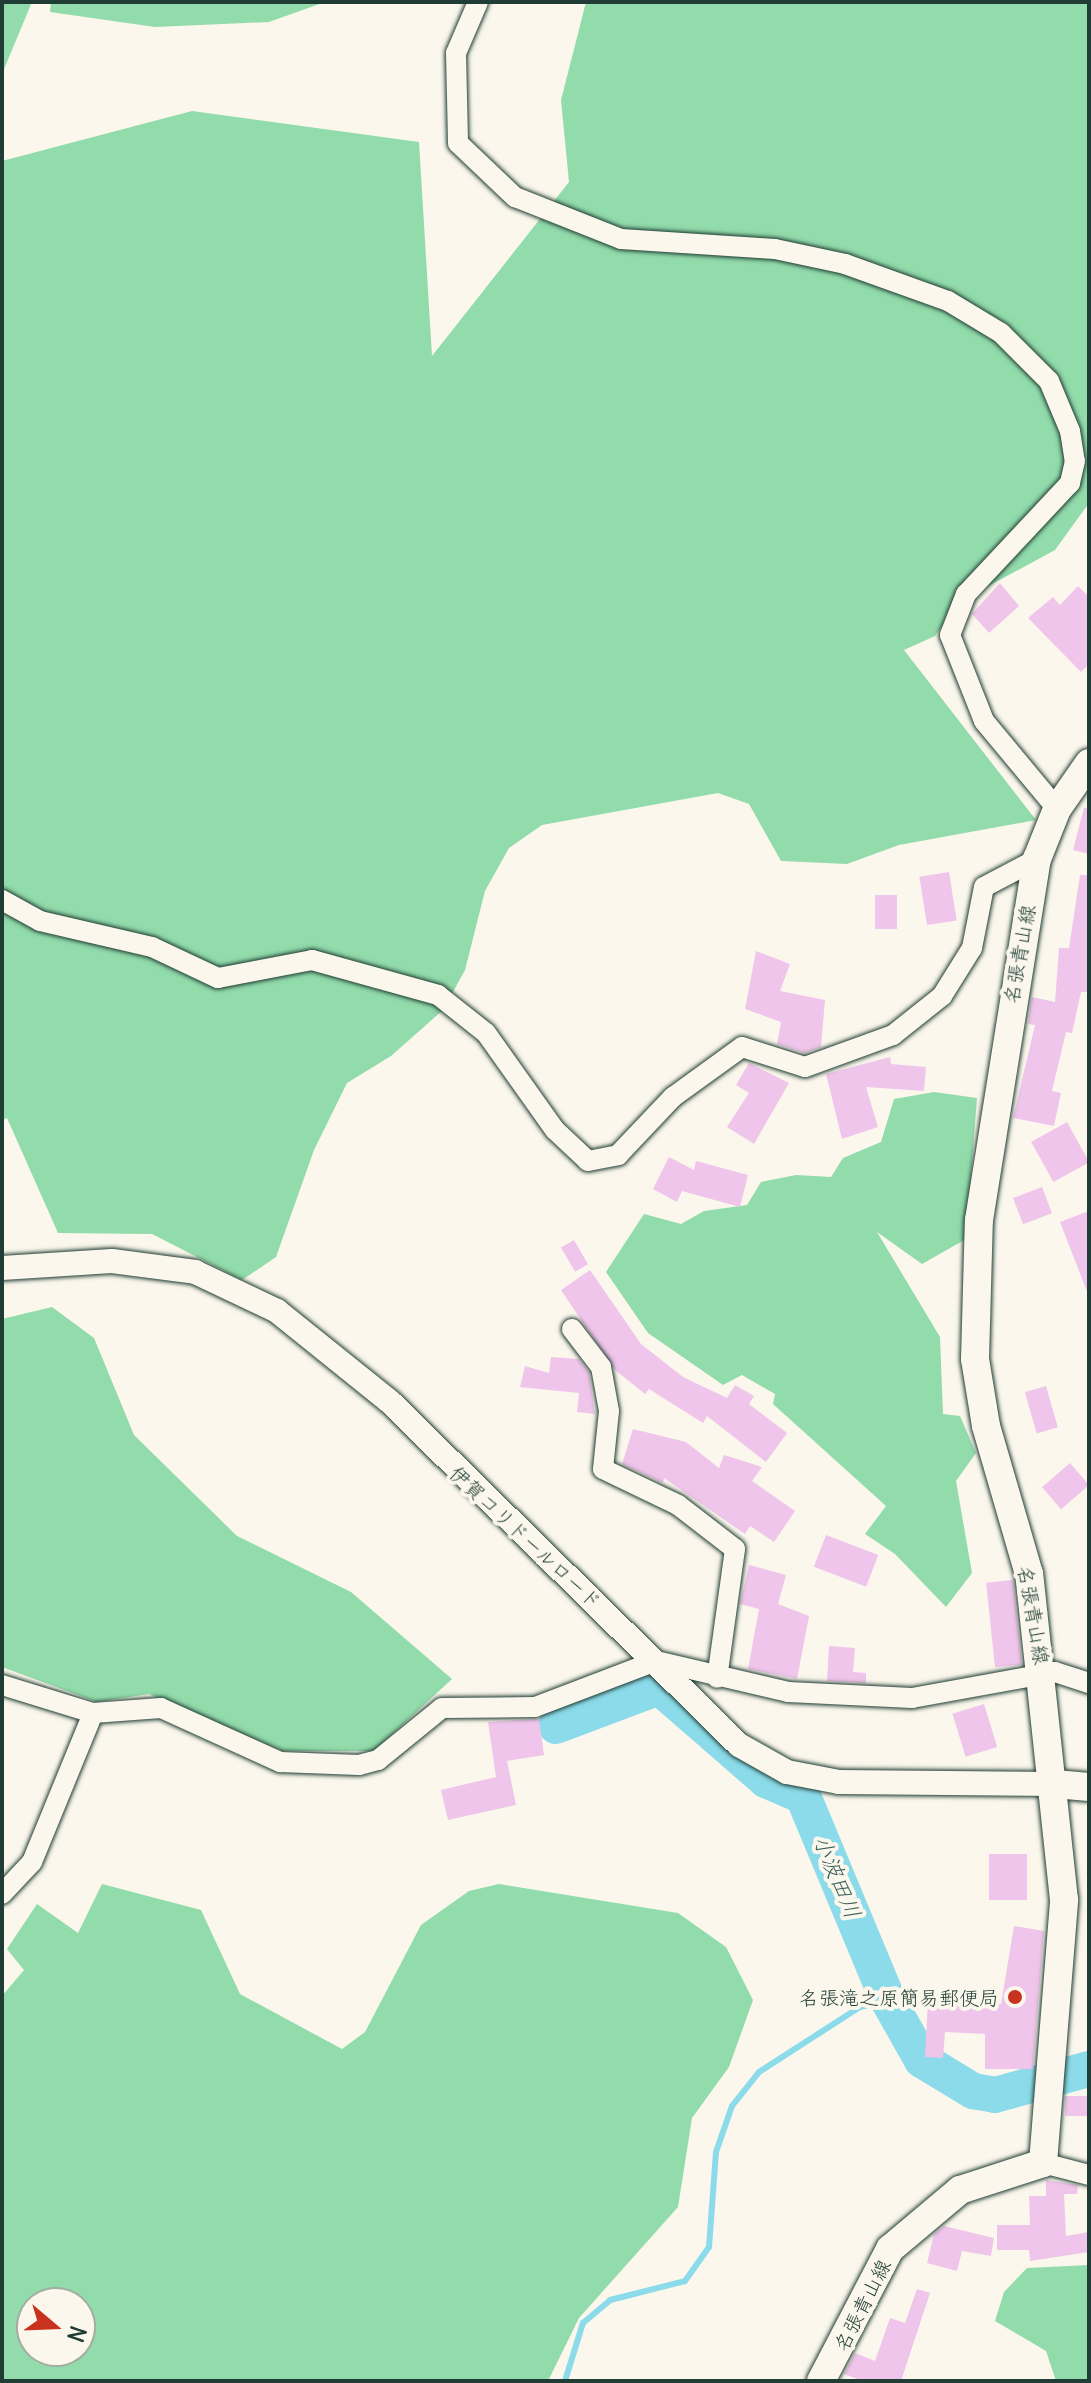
<!DOCTYPE html>
<meta charset="utf-8">
<style>
body{margin:0}
#map{position:relative;width:1091px;height:2383px;overflow:hidden;background:#fbf7ec;font-family:Delius,"Klee One",sans-serif}
div>[style]{position:absolute}
[style*='--x']{left:calc(var(--x)*1px);top:calc(var(--y)*1px);width:calc(var(--w)*1px);rotate:calc(var(--a)*1deg)}
.green>*{inset:0;background:#92dbab}
.stream>*{height:6px;margin:-3px;padding:0 3px;transform-origin:3px;border-radius:3px;background:#8cdbea}
.river>*{height:36px;margin:-18px;padding:0 18px;transform-origin:18px;border-radius:18px;background:#8cdbea}
.building>*{inset:0;background:#f0c5eb;transform-origin:0 0}
.roads{filter:drop-shadow(0 0 2px #1f3d34) drop-shadow(0 0 2px #1f3d34)}
.minor>*{height:20px;margin:-10px;padding:0 10px;transform-origin:10px;border-radius:10px;background:#fbf7ec}
.tertiary>*{height:24px;margin:-12px;padding:0 12px;transform-origin:12px;border-radius:12px;background:#fbf7ec}
.secondary>*{height:28px;margin:-14px;padding:0 14px;transform-origin:14px;border-radius:14px;background:#fbf7ec}
.dots>*{width:22px;height:22px;translate:-50% -50%;box-sizing:border-box;border:4px solid #fbf7ec;border-radius:50%}
span{translate:-50% -50%;white-space:nowrap;text-align:center;line-height:1.15;-webkit-text-stroke:8px #fbf7ec;paint-order:stroke}
.street-label{font-size:20px;color:#1f3d34}
.poi-label{font-size:20px;color:#1f3d34}
.right{translate:-100% -50%;text-align:right}
.water-label{font-size:22px;color:#355d58;font-style:italic}
.frame{position:absolute;inset:0;border:4px solid #1f3d34;pointer-events:none}
.north{position:absolute;left:16px;top:2287px;width:80px;height:80px;box-sizing:border-box;background:#fbf7ec;border:2px solid #a3ada2;border-radius:50%;rotate:109deg;font-size:22px;font-weight:700;line-height:32px;text-align:center;color:#1f3d34}
.north::after{content:'';display:block;margin:auto;width:28px;height:36px;background:#c8321e;clip-path:polygon(50% 0,100% 100%,50% 72%,0 100%)}
</style>
<div id="map">
<div class="green">
<div style="clip-path:polygon(2px 2px,32px 2px,2px 74px)"></div>
<div style="clip-path:polygon(51px 2px,325px 2px,269px 22px,155px 27px,50px 12px)"></div>
<div style="clip-path:polygon(586px 2px,1089px 2px,1089px 503px,1055px 550px,959px 602px,935px 636px,904px 650px,1036px 820px,899px 845px,847px 864px,781px 861px,749px 804px,718px 793px,542px 825px,509px 848px,485px 891px,465px 970px,443px 1010px,391px 1056px,347px 1083px,314px 1150px,276px 1257px,242px 1280px,152px 1234px,58px 1233px,7px 1118px,2px 1120px,2px 161px,192px 111px,419px 142px,432px 356px,569px 182px,561px 100px)"></div>
<div style="clip-path:polygon(934px 1092px,977px 1098px,966px 1239px,922px 1264px,877px 1232px,940px 1337px,943px 1414px,960px 1416px,976px 1453px,956px 1481px,972px 1573px,946px 1607px,895px 1554px,865px 1534px,886px 1506px,773px 1404px,775px 1394px,742px 1375px,723px 1385px,648px 1333px,606px 1272px,644px 1214px,681px 1224px,704px 1211px,747px 1205px,761px 1182px,796px 1175px,831px 1177px,843px 1158px,881px 1142px,894px 1099px)"></div>
<div style="clip-path:polygon(52px 1307px,94px 1338px,134px 1435px,237px 1536px,351px 1592px,452px 1679px,374px 1751px,283px 1751px,149px 1694px,97px 1702px,2px 1667px,2px 1319px)"></div>
<div style="clip-path:polygon(evenodd,102px 1884px,201px 1910px,240px 1994px,342px 2049px,365px 2032px,421px 1925px,469px 1891px,499px 1884px,678px 1913px,726px 1947px,753px 2000px,729px 2067px,692px 2118px,678px 2207px,579px 2318px,548px 2381px,2px 2381px,2px 1996px,24px 1970px,7px 1949px,37px 1904px,78px 1933px,102px 1884px,80px 2303px,80px 2351px,32px 2351px,32px 2303px,80px 2303px)"></div>
<div style="clip-path:polygon(1089px 2265px,1089px 2381px,1056px 2381px,1046px 2351px,995px 2321px,1004px 2292px,1027px 2268px)"></div>
</div>
<div class="stream">
<div style="--x:565;--y:2381;--w:61;--a:-72.8"></div>
<div style="--x:583;--y:2323;--w:35;--a:-40"></div>
<div style="--x:610;--y:2300;--w:77;--a:-14.2"></div>
<div style="--x:685;--y:2281;--w:42;--a:-54.8"></div>
<div style="--x:709;--y:2247;--w:95;--a:-85.8"></div>
<div style="--x:716;--y:2152;--w:49;--a:-70.8"></div>
<div style="--x:732;--y:2106;--w:43;--a:-51.5"></div>
<div style="--x:759;--y:2072;--w:120;--a:-32.8"></div>
<div style="--x:860;--y:2007;--w:29;--a:-14"></div>
</div>
<div class="river">
<div style="--x:556;--y:1726;--w:110;--a:-20.7"></div>
<div style="--x:659;--y:1687;--w:142;--a:41"></div>
<div style="--x:766;--y:1780;--w:40;--a:23.4"></div>
<div style="--x:803;--y:1796;--w:221;--a:67.4"></div>
<div style="--x:888;--y:2000;--w:69;--a:60.5"></div>
<div style="--x:922;--y:2060;--w:60;--a:31.3"></div>
<div style="--x:973;--y:2091;--w:22;--a:10"></div>
<div style="--x:995;--y:2095;--w:98;--a:-15.5"></div>
</div>
<div class="building">
<div style="clip-path:polygon(1000px 583px,1019px 606px,989px 633px,972px 614px)"></div>
<div style="clip-path:polygon(1078px 586px,1089px 597px,1089px 664px,1081px 672px,1028px 618px,1053px 597px,1060px 605px)"></div>
<div style="clip-path:polygon(1084px 808px,1089px 808px,1089px 854px,1073px 850px)"></div>
<div style="left:949px;top:872px;width:49px;height:30px;rotate:81deg"></div>
<div style="clip-path:polygon(1080px 875px,1089px 875px,1089px 992px,1081px 992px,1072px 1033px,1066px 1032px,1052px 1091px,1061px 1093px,1054px 1126px,1013px 1118px,1035px 1025px,1028px 1024px,1032px 997px,1055px 1002px,1059px 948px,1069px 948px)"></div>
<div style="left:875px;top:895px;width:22px;height:34px"></div>
<div style="clip-path:polygon(756px 951px,790px 964px,780px 991px,825px 1000px,821px 1047px,805px 1053px,777px 1044px,781px 1022px,745px 1009px)"></div>
<div style="clip-path:polygon(890px 1057px,891px 1064px,926px 1067px,924px 1091px,866px 1087px,878px 1127px,842px 1139px,826px 1074px)"></div>
<div style="clip-path:polygon(749px 1063px,789px 1083px,754px 1144px,727px 1127px,749px 1093px,736px 1085px)"></div>
<div style="left:1067px;top:1122px;width:46px;height:41px;rotate:61deg"></div>
<div style="clip-path:polygon(669px 1157px,694px 1170px,696px 1161px,748px 1175px,740px 1207px,682px 1191px,677px 1202px,653px 1189px)"></div>
<div style="left:1042px;top:1187px;width:28px;height:31px;rotate:69deg"></div>
<div style="clip-path:polygon(1089px 1211px,1089px 1294px,1088px 1294px,1060px 1222px)"></div>
<div style="left:574px;top:1240px;width:28px;height:15px;rotate:60deg"></div>
<div style="clip-path:polygon(590px 1270px,641px 1344px,683px 1377px,727px 1398px,735px 1385px,754px 1396px,749px 1404px,787px 1433px,766px 1462px,707px 1416px,703px 1423px,649px 1389px,645px 1394px,615px 1370px,561px 1290px)"></div>
<div style="clip-path:polygon(551px 1357px,579px 1359px,589px 1372px,595px 1414px,577px 1412px,579px 1393px,520px 1387px,525px 1366px,549px 1373px)"></div>
<div style="left:1046px;top:1386px;width:43px;height:22px;rotate:74deg"></div>
<div style="clip-path:polygon(633px 1429px,686px 1442px,719px 1468px,724px 1455px,762px 1467px,752px 1481px,795px 1511px,774px 1542px,750px 1526px,745px 1534px,664px 1478px,663px 1483px,622px 1464px)"></div>
<div style="left:1070px;top:1463px;width:29px;height:37px;rotate:49deg"></div>
<div style="left:826px;top:1535px;width:56px;height:34px;rotate:21deg"></div>
<div style="clip-path:polygon(749px 1565px,786px 1575px,778px 1604px,809px 1616px,797px 1679px,748px 1669px,759px 1609px,740px 1604px)"></div>
<div style="left:1013px;top:1580px;width:85px;height:27px;rotate:84deg"></div>
<div style="clip-path:polygon(829px 1646px,855px 1648px,853px 1672px,866px 1673px,866px 1683px,827px 1681px)"></div>
<div style="left:984px;top:1704px;width:45px;height:33px;rotate:73deg"></div>
<div style="clip-path:polygon(539px 1719px,544px 1755px,507px 1761px,516px 1805px,448px 1820px,441px 1790px,496px 1777px,488px 1722px)"></div>
<div style="left:989px;top:1854px;width:38px;height:46px"></div>
<div style="clip-path:polygon(1014px 1926px,1044px 1931px,1033px 2069px,985px 2069px,985px 2034px,945px 2032px,943px 2058px,925px 2057px,928px 2001px,1001px 2004px)"></div>
<div style="left:1089px;top:2096px;width:20px;height:24px;rotate:90deg"></div>
<div style="clip-path:polygon(1046px 2180px,1078px 2185px,1077px 2194px,1064px 2194px,1066px 2236px,1089px 2232px,1089px 2252px,1030px 2261px,1029px 2250px,997px 2250px,997px 2225px,1030px 2225px,1029px 2196px,1046px 2196px)"></div>
<div style="clip-path:polygon(944px 2226px,994px 2238px,991px 2256px,962px 2251px,957px 2271px,927px 2263px,934px 2234px)"></div>
<div style="clip-path:polygon(917px 2289px,930px 2293px,901px 2381px,863px 2381px,844px 2374px,855px 2353px,875px 2361px,890px 2318px,905px 2323px)"></div>
</div>
<div class="roads">
<div class="minor">
<div style="--x:478;--y:2;--w:56;--a:113.3"></div>
<div style="--x:456;--y:53;--w:90;--a:88.7"></div>
<div style="--x:458;--y:143;--w:79;--a:43.5"></div>
<div style="--x:515;--y:197;--w:114;--a:21.6"></div>
<div style="--x:621;--y:239;--w:154;--a:3.7"></div>
<div style="--x:775;--y:249;--w:72;--a:12.1"></div>
<div style="--x:845;--y:264;--w:109;--a:19.8"></div>
<div style="--x:948;--y:301;--w:62;--a:31.1"></div>
<div style="--x:1001;--y:333;--w:68;--a:45"></div>
<div style="--x:1049;--y:381;--w:54;--a:67.2"></div>
<div style="--x:1070;--y:431;--w:30;--a:81"></div>
<div style="--x:1075;--y:461;--w:23;--a:103"></div>
<div style="--x:1070;--y:483;--w:152;--a:133.1"></div>
<div style="--x:966;--y:594;--w:44;--a:111.3"></div>
<div style="--x:950;--y:635;--w:92;--a:68.4"></div>
<div style="--x:984;--y:721;--w:114;--a:50.3"></div>
<div style="--x:2;--y:900;--w:43;--a:28.9"></div>
<div style="--x:40;--y:921;--w:115;--a:13.1"></div>
<div style="--x:152;--y:947;--w:73;--a:25.2"></div>
<div style="--x:218;--y:978;--w:96;--a:-10.8"></div>
<div style="--x:312;--y:960;--w:131;--a:15.5"></div>
<div style="--x:438;--y:995;--w:61;--a:38.4"></div>
<div style="--x:486;--y:1033;--w:119;--a:54.6"></div>
<div style="--x:555;--y:1130;--w:45;--a:43.2"></div>
<div style="--x:588;--y:1161;--w:31;--a:-11"></div>
<div style="--x:618;--y:1155;--w:80;--a:-46.5"></div>
<div style="--x:673;--y:1097;--w:85;--a:-35.9"></div>
<div style="--x:742;--y:1047;--w:66;--a:17.6"></div>
<div style="--x:805;--y:1067;--w:94;--a:-20"></div>
<div style="--x:893;--y:1035;--w:63;--a:-38.5"></div>
<div style="--x:942;--y:996;--w:57;--a:-58"></div>
<div style="--x:972;--y:948;--w:62;--a:-78.9"></div>
<div style="--x:984;--y:887;--w:60;--a:-27.8"></div>
<div style="--x:572;--y:1329;--w:48;--a:52.7"></div>
<div style="--x:601;--y:1367;--w:45;--a:79.7"></div>
<div style="--x:609;--y:1411;--w:58;--a:95.9"></div>
<div style="--x:603;--y:1469;--w:83;--a:25.6"></div>
<div style="--x:678;--y:1505;--w:72;--a:37.7"></div>
<div style="--x:735;--y:1549;--w:130;--a:97.9"></div>
<div style="--x:2;--y:1685;--w:95;--a:17.1"></div>
<div style="--x:93;--y:1713;--w:68;--a:-4.2"></div>
<div style="--x:161;--y:1708;--w:131;--a:24.4"></div>
<div style="--x:280;--y:1762;--w:79;--a:2.2"></div>
<div style="--x:359;--y:1765;--w:20;--a:-15"></div>
<div style="--x:378;--y:1760;--w:82;--a:-39.1"></div>
<div style="--x:442;--y:1708;--w:93;--a:-0.6"></div>
<div style="--x:535;--y:1707;--w:129;--a:-20.8"></div>
<div style="--x:656;--y:1661;--w:136;--a:13.2"></div>
<div style="--x:788;--y:1692;--w:124;--a:2.8"></div>
<div style="--x:912;--y:1698;--w:145;--a:-10.3"></div>
<div style="--x:1055;--y:1672;--w:36;--a:18"></div>
<div style="--x:2;--y:1894;--w:44;--a:-46.8"></div>
<div style="--x:32;--y:1862;--w:161;--a:-67.7"></div>
<div style="--x:1043;--y:2163;--w:48;--a:14.6"></div>
</div>
<div class="tertiary">
<div style="--x:2;--y:1268;--w:110;--a:-3.6"></div>
<div style="--x:112;--y:1261;--w:84;--a:7.5"></div>
<div style="--x:195;--y:1272;--w:91;--a:25.4"></div>
<div style="--x:277;--y:1311;--w:145;--a:38.8"></div>
<div style="--x:390;--y:1402;--w:489;--a:44.5"></div>
<div style="--x:739;--y:1745;--w:55;--a:29.4"></div>
<div style="--x:787;--y:1772;--w:53;--a:10.9"></div>
<div style="--x:839;--y:1782;--w:216;--a:0.5"></div>
</div>
<div class="secondary">
<div style="--x:1055;--y:1784;--w:34;--a:5"></div>
<div style="--x:821;--y:2381;--w:149;--a:-62.4"></div>
<div style="--x:890;--y:2249;--w:92;--a:-40.1"></div>
<div style="--x:960;--y:2190;--w:87;--a:-18"></div>
<div style="--x:1043;--y:2163;--w:264;--a:-85.4"></div>
<div style="--x:1064;--y:1900;--w:328;--a:-96.1"></div>
<div style="--x:1029;--y:1574;--w:154;--a:-106.2"></div>
<div style="--x:986;--y:1426;--w:68;--a:-99.3"></div>
<div style="--x:975;--y:1359;--w:139;--a:-88.4"></div>
<div style="--x:979;--y:1220;--w:366;--a:-80.9"></div>
<div style="--x:1037;--y:859;--w:54;--a:-68.2"></div>
<div style="--x:1057;--y:809;--w:56;--a:-55.2"></div>
</div>
</div>
<div class="dots">
<div style="left:1015px;top:1997px;background:#c8321e"></div>
</div>
<div class="street-label">
<span style="left:1019px;top:954px;rotate:-80deg">名張青山線</span>
<span style="left:526px;top:1537px;rotate:43deg">伊賀コリドールロード</span>
<span style="left:1034px;top:1615px;rotate:80deg">名張青山線</span>
<span style="left:862px;top:2305px;rotate:-63deg">名張青山線</span>
</div>
<div class="poi-label">
<span class="right" style="left:999px;top:1997px">名張滝之原簡易郵便局</span>
</div>
<div class="water-label">
<span style="left:837px;top:1877px;rotate:67deg">小波田川</span>
</div>
<div class="frame"></div>
<div class="north">N</div>
</div>
